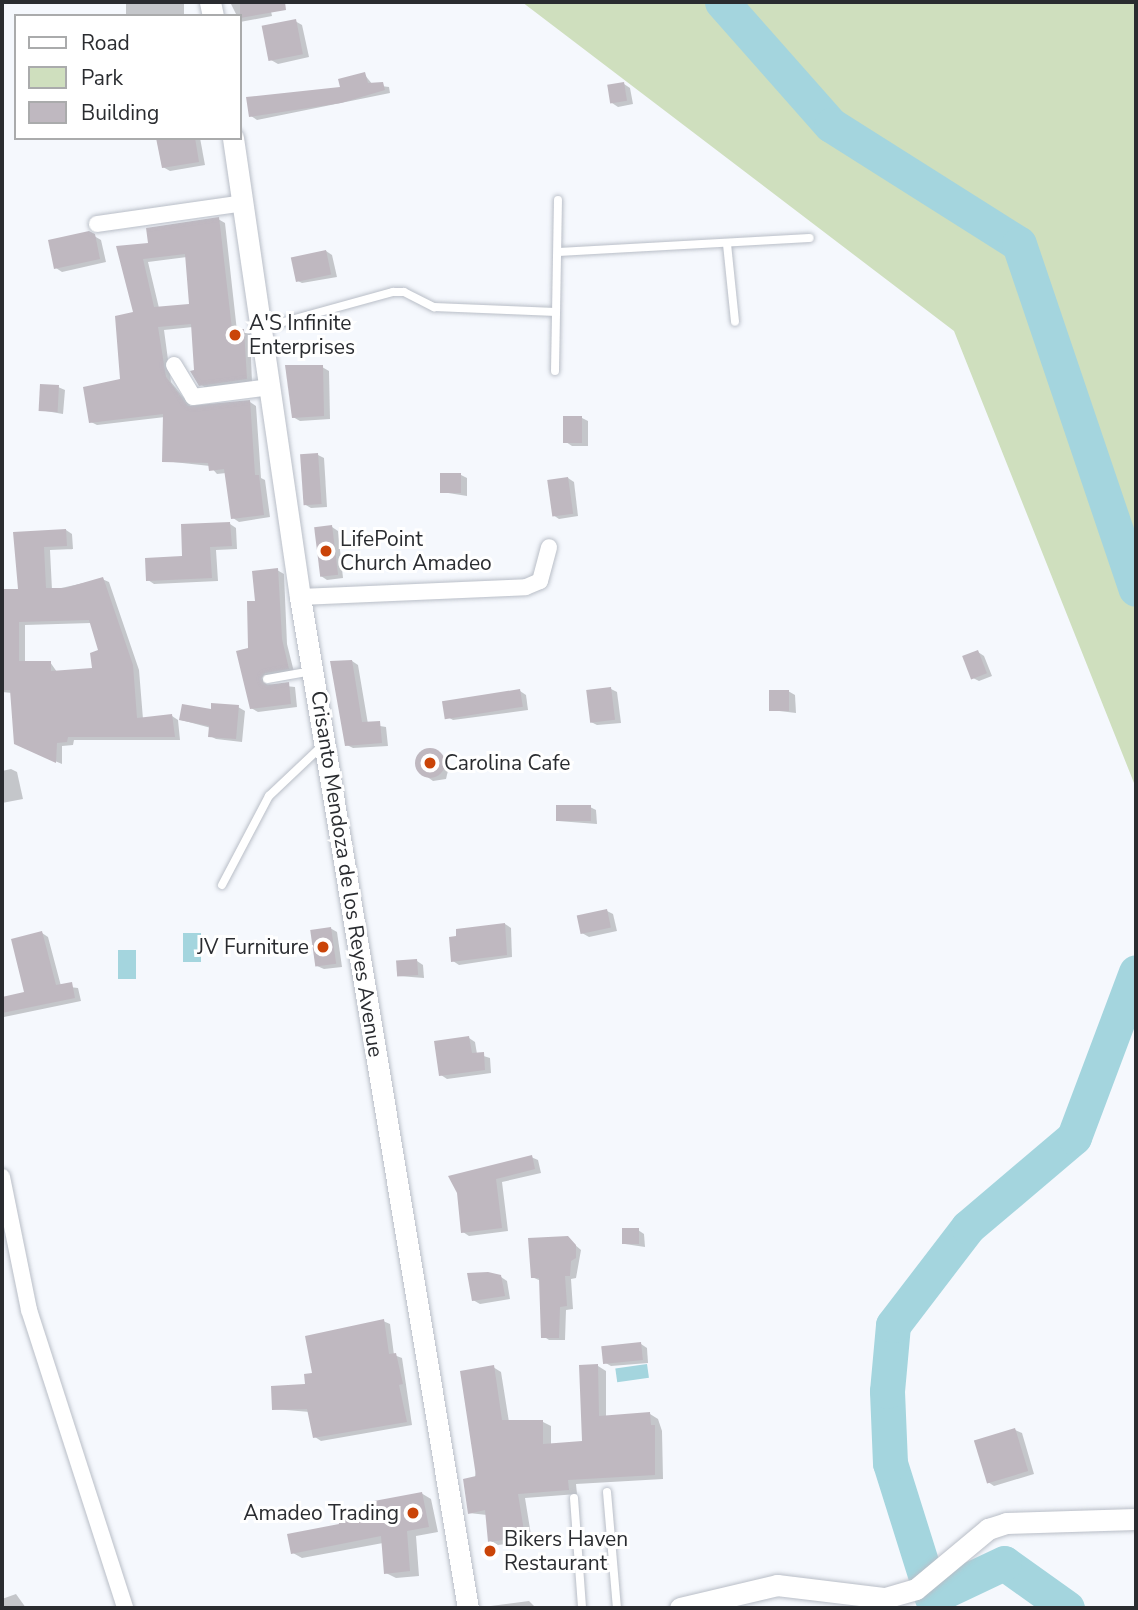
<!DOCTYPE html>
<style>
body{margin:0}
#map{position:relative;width:1138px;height:1610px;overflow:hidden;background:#f5f8fd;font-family:"Nunito Sans",sans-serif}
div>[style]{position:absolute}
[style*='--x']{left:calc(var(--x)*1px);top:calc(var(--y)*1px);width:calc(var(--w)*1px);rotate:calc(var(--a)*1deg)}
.green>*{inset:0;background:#cfdfbe}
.water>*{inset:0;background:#a4d5de;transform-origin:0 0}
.shadow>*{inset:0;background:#0003;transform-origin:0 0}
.river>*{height:35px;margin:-17.5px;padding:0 17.5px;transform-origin:17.5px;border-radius:17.5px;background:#a4d5de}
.building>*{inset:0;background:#bfb8c0;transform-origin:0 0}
.round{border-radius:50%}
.roads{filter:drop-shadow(0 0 2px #b9bec7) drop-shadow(0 0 2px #b9bec7)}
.lane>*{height:8px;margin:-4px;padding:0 4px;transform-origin:4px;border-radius:4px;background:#fff}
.street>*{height:16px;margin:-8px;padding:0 8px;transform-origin:8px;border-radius:8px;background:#fff}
.secondary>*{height:21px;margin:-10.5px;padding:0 10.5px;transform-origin:10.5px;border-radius:10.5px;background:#fff}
.dots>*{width:19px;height:19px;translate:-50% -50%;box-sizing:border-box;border:4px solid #fff;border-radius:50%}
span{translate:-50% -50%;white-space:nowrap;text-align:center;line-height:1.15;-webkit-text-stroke:6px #fff;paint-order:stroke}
.poi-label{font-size:21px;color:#2a2c30}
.left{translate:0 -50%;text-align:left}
.right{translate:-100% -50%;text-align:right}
.street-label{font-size:21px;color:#2a2c30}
.frame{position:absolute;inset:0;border:4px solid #2a2c30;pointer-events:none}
.legend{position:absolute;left:14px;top:14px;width:228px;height:126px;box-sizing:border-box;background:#fff;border:2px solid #aaabac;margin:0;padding:9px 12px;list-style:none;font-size:21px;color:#2a2c30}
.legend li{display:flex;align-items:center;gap:14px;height:35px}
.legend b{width:35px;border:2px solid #aaabac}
</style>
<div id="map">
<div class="green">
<div style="clip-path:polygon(522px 2px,1136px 2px,1136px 788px,954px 331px)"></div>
</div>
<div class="water">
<div style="left:183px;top:933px;width:18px;height:29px"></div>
<div style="left:118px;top:950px;width:18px;height:29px"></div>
<div style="left:647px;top:1364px;width:14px;height:32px;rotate:82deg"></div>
</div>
<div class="shadow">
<div style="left:126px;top:2px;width:58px;height:14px"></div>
<div style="clip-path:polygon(230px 2px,269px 2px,272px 16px,240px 22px)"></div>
<div style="clip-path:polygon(295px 21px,302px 25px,309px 57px,278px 64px,271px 60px)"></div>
<div style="clip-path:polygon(364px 74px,373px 85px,389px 87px,390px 93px,257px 120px,251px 116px,343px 88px)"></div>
<div style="clip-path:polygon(624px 84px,630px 88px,633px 104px,618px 107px,612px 103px)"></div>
<div style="clip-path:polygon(158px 138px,200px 138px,205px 165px,170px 171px,163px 167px)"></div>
<div style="clip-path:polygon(evenodd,218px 219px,225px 223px,237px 331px,250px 334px,252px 382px,206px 388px,200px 384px,193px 327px,164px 330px,171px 382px,192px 408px,250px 402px,256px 406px,261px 478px,265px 480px,270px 517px,239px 522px,233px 518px,226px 473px,217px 474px,210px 466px,164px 461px,165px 417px,97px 425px,91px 422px,121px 381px,136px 314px,118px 248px,150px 244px,218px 219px,187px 257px,191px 306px,159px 308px,148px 262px,187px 257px)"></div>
<div style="clip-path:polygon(89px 233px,101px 240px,106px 262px,62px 272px,56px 268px)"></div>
<div style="clip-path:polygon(326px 251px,332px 255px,337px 277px,302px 283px,296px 280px)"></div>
<div style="clip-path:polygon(322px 367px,329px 371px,330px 419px,300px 421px,293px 417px)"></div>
<div style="clip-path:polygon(58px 387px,65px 390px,63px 414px,40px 410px)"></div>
<div style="clip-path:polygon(582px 418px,588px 421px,588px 446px,572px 446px,566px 442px)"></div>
<div style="clip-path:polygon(318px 455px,324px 458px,327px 507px,311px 508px,304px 504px)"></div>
<div style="clip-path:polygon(461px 475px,467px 478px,467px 496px,442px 492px)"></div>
<div style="clip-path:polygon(568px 478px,574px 482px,578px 516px,559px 519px,553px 515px)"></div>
<div style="clip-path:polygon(230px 524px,236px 528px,237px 549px,216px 550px,218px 581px,154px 584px,148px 580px)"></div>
<div style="clip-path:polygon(332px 527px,338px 531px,343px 578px,327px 580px,321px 576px)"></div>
<div style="clip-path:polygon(evenodd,66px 530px,72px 534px,73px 549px,50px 550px,52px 590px,102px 579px,109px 582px,139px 670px,143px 719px,172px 716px,178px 720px,180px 740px,74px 740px,73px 745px,62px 746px,62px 764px,22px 747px,12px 693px,2px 692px,2px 590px,20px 591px,15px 533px,66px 530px,91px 623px,100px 651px,94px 670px,57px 672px,50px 662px,25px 662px,25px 625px,91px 623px)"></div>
<div style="clip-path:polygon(277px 570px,284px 574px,287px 644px,294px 672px,272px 676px,266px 684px,295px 687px,297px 707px,258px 712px,251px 708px,250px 649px,257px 603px)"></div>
<div style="clip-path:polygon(978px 652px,984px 656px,992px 676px,979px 681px,973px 678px)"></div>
<div style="clip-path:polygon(352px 661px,358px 665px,368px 724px,386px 727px,388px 746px,353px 748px,347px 745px)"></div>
<div style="clip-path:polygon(611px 689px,617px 692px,621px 723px,597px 725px,591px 722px)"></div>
<div style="clip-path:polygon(520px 691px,526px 695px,528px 710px,453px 720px,446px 716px)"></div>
<div style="clip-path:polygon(788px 691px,795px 695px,796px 713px,771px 710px)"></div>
<div style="clip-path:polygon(238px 707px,245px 711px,242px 742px,216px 739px,210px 736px,211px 728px,181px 720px)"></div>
<div style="clip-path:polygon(434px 750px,450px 762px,446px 779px,433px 781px,418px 770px,416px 760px,423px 752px)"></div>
<div style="clip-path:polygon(11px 769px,17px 772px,23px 799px,2px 803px,2px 771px)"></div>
<div style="clip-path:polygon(590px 807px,596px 810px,597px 824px,558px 821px)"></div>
<div style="clip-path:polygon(607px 911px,613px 914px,617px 931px,589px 937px,582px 933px)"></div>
<div style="clip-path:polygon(505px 924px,511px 928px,512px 957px,459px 965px,453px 961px)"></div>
<div style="clip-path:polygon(330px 928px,337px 932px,342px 967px,324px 969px,317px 966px)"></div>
<div style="clip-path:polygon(42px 933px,48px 937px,61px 986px,78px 988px,81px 1001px,4px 1017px,2px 999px,26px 993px)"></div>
<div style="clip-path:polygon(417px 961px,423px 965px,424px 978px,399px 976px)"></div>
<div style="clip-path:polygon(469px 1038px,475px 1042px,477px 1054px,490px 1058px,491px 1073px,447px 1079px,441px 1075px)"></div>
<div style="clip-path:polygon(531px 1157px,538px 1160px,541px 1173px,502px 1182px,508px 1231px,469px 1236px,463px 1232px,459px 1192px)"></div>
<div style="clip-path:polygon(638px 1230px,644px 1234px,645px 1247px,625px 1244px)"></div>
<div style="clip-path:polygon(567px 1238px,581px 1250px,576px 1278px,571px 1279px,573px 1309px,566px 1310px,565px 1340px,549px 1340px,543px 1336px,541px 1281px,532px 1277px)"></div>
<div style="clip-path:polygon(501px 1277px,507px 1281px,510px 1299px,480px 1304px,473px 1300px)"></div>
<div style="clip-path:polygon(383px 1321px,390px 1324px,394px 1355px,402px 1358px,412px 1425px,321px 1441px,315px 1437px,310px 1412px,274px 1409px)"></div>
<div style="clip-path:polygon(641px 1344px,647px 1348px,648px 1363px,611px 1366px,604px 1362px)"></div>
<div style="clip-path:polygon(598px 1366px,606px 1371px,606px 1417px,650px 1414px,658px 1419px,662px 1431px,663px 1479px,576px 1484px,577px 1494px,525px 1498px,532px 1541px,498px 1545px,490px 1541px,487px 1515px,469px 1513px,493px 1367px,501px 1372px,509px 1422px,543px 1422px,551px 1426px,551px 1445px,584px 1443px)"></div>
<div style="clip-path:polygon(1015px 1430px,1022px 1433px,1034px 1474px,994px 1486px,988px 1482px)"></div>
<div style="clip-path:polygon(421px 1493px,431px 1499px,438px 1532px,416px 1536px,419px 1576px,396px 1578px,386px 1573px,383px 1543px,302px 1558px,293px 1553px,341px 1526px)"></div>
<div style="clip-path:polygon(16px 1594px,26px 1608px,2px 1608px,2px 1599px)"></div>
<div style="clip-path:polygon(529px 1601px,536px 1608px,483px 1608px,483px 1607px)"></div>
</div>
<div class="river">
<div style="--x:722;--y:2;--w:164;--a:48.5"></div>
<div style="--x:831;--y:125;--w:222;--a:32.3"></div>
<div style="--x:1019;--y:244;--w:364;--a:71.3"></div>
<div style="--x:1067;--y:1608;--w:77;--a:-144.5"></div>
<div style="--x:1004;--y:1563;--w:80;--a:154.7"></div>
<div style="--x:932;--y:1597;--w:140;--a:-107.4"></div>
<div style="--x:890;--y:1463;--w:72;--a:-92.4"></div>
<div style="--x:887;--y:1391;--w:66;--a:-84.8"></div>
<div style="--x:893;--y:1325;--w:123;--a:-52.6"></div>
<div style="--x:968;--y:1227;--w:139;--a:-40.3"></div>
<div style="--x:1074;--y:1137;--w:176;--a:-69.4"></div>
</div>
<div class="building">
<div style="clip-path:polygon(240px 2px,285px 2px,286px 10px,240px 18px)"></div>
<div style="left:296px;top:19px;width:36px;height:35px;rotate:79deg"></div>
<div style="clip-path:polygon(365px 72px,368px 83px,383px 82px,385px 90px,341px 103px,249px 117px,246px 97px,340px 87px,338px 79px)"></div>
<div style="left:624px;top:82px;width:19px;height:17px;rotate:81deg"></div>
<div style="clip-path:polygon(156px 138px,195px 138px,199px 162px,162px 168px)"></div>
<div style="clip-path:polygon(evenodd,219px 217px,232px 329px,244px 329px,247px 379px,199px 386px,190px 371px,194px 370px,191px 324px,158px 327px,166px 377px,188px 406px,250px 400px,255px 475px,259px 475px,264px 515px,231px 519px,224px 469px,209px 471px,208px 463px,162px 462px,163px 414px,89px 423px,83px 387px,120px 379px,115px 316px,133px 312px,116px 246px,148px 243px,146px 228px,219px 217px,185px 254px,189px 304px,154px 307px,143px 259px,185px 254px)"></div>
<div style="clip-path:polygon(89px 231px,95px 234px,100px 259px,54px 269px,48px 240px)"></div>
<div style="left:326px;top:250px;width:25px;height:36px;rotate:78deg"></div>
<div style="clip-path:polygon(285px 365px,323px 365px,324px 416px,292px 418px)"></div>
<div style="left:40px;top:384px;width:19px;height:27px;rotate:3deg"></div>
<div style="left:563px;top:416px;width:19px;height:27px"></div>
<div style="left:318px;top:453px;width:51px;height:18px;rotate:86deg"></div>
<div style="left:440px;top:473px;width:21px;height:20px"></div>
<div style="left:568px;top:477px;width:37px;height:21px;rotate:82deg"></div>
<div style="clip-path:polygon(230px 522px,232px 546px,210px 547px,212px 578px,146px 581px,145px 558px,182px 556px,181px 524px)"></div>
<div style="left:332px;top:525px;width:50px;height:18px;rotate:83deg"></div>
<div style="clip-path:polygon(evenodd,66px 529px,67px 546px,44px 547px,46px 588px,65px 588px,103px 577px,133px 665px,137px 718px,172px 714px,175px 737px,68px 737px,67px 742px,57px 743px,56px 763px,14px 744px,10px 690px,2px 690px,2px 589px,18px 589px,13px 532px,66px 529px,89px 620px,98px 650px,90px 653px,92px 668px,51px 671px,51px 661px,19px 661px,19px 622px,89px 620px)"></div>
<div style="clip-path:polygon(278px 568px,282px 639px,289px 669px,265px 673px,261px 679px,267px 685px,289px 682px,291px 704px,250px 709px,236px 651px,248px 648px,247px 601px,255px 601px,252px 571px)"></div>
<div style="left:978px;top:650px;width:25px;height:17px;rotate:69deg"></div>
<div style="clip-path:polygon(352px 660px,362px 722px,380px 721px,382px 743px,345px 746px,330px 661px)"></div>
<div style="left:611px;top:687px;width:33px;height:25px;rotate:83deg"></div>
<div style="left:520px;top:689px;width:18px;height:79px;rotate:81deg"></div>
<div style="left:769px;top:690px;width:20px;height:21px"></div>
<div style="clip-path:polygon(211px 703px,239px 705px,236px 739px,208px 737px,209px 726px,179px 720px,182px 704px,211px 709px)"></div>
<div class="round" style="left:415px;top:748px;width:30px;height:30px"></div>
<div style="left:591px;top:805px;width:16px;height:35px;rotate:90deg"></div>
<div style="left:607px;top:909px;width:19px;height:31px;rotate:78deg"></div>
<div style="clip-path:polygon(505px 923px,507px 955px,451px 962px,449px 937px,456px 936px,456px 929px)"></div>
<div style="left:331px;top:927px;width:37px;height:21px;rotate:82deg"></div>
<div style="clip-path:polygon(42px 931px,56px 985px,72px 982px,75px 998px,2px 1013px,2px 997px,24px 992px,11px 939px)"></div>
<div style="left:417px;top:959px;width:16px;height:21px;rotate:86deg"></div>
<div style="clip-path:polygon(469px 1036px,472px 1053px,484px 1052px,485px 1070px,439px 1076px,434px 1041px)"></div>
<div style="clip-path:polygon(532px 1155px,535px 1169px,496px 1179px,502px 1228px,461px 1233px,457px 1193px,448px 1176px)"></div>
<div style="left:639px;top:1228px;width:16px;height:17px;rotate:90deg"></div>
<div style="clip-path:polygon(568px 1236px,576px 1245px,576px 1258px,571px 1261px,570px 1276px,565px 1276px,567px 1306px,560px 1307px,559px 1338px,541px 1338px,539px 1278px,531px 1278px,528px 1238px)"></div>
<div style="clip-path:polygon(488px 1272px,501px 1275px,505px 1296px,472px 1301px,467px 1273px)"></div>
<div style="clip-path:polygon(384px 1319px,389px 1354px,396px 1353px,403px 1384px,399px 1385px,407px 1422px,313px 1438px,307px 1409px,272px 1410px,271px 1386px,305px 1384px,304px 1374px,312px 1373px,305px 1336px)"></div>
<div style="left:641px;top:1342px;width:18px;height:40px;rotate:84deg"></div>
<div style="clip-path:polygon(598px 1364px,599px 1416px,650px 1412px,651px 1425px,655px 1425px,655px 1475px,568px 1480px,569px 1490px,518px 1494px,525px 1537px,488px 1542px,485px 1510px,468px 1514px,463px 1479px,476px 1476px,460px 1371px,494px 1365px,502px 1420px,543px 1420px,543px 1444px,582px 1441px,579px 1365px)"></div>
<div style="left:1015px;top:1428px;width:45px;height:43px;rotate:73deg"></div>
<div style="clip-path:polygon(422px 1492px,429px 1527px,407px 1531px,410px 1571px,384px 1574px,381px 1536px,291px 1554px,287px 1534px,339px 1524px,338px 1517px,375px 1510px,374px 1501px)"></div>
</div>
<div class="roads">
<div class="lane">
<div style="--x:727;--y:244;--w:78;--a:84.1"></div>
<div style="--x:558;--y:252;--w:252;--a:-3.2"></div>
<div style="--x:262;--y:328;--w:136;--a:-15.4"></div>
<div style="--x:393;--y:292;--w:11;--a:0"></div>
<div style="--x:404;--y:292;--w:34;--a:27"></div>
<div style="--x:434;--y:307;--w:122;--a:2.3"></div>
<div style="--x:555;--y:371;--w:171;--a:-89"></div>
<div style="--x:267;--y:679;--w:46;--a:-10.1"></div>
<div style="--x:222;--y:885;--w:101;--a:-62.2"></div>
<div style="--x:269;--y:796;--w:74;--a:-43.4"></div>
<div style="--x:607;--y:1492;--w:116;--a:85.1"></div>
<div style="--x:574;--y:1498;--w:110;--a:85.8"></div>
</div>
<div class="street">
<div style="--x:97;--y:224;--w:148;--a:-8.1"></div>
<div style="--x:174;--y:365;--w:37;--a:59"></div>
<div style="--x:193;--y:397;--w:78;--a:-7.4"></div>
<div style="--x:300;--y:597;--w:226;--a:-2.5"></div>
<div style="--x:526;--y:587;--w:15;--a:-23"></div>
<div style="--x:540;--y:581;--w:35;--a:-75"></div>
<div style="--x:2;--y:1177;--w:136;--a:78.5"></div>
<div style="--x:29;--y:1310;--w:313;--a:72.1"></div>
</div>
<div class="secondary">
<div style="--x:210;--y:2;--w:14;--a:78"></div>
<div style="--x:233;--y:138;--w:464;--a:81.7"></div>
<div style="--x:300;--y:597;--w:1025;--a:80.57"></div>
<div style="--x:680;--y:1608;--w:100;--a:-13.3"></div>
<div style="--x:777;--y:1585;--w:109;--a:6.9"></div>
<div style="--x:885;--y:1598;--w:32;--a:-16"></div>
<div style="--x:916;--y:1589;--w:94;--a:-39.8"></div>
<div style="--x:988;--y:1529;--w:19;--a:-18"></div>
<div style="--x:1006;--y:1523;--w:130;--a:-1.8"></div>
</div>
</div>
<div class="dots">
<div style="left:235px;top:335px;background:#ca4408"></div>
<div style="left:326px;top:551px;background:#ca4408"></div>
<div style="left:430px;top:763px;background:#ca4408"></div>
<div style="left:323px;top:947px;background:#ca4408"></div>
<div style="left:413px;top:1513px;background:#ca4408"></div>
<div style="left:490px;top:1551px;background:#ca4408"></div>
</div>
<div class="poi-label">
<span class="left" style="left:249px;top:335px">A'S Infinite<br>Enterprises</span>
<span class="left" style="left:340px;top:551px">LifePoint<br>Church Amadeo</span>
<span class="left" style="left:444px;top:763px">Carolina Cafe</span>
<span class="right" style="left:309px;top:947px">JV Furniture</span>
<span class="right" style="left:399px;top:1513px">Amadeo Trading</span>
<span class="left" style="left:504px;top:1551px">Bikers Haven<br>Restaurant</span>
</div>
<div class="street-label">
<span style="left:347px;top:874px;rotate:81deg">Crisanto Mendoza de los Reyes Avenue</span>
</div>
<div class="frame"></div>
<ul class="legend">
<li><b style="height:9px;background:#fff"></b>Road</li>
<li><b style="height:19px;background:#cfdfbe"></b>Park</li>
<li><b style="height:19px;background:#bfb8c0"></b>Building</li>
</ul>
</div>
